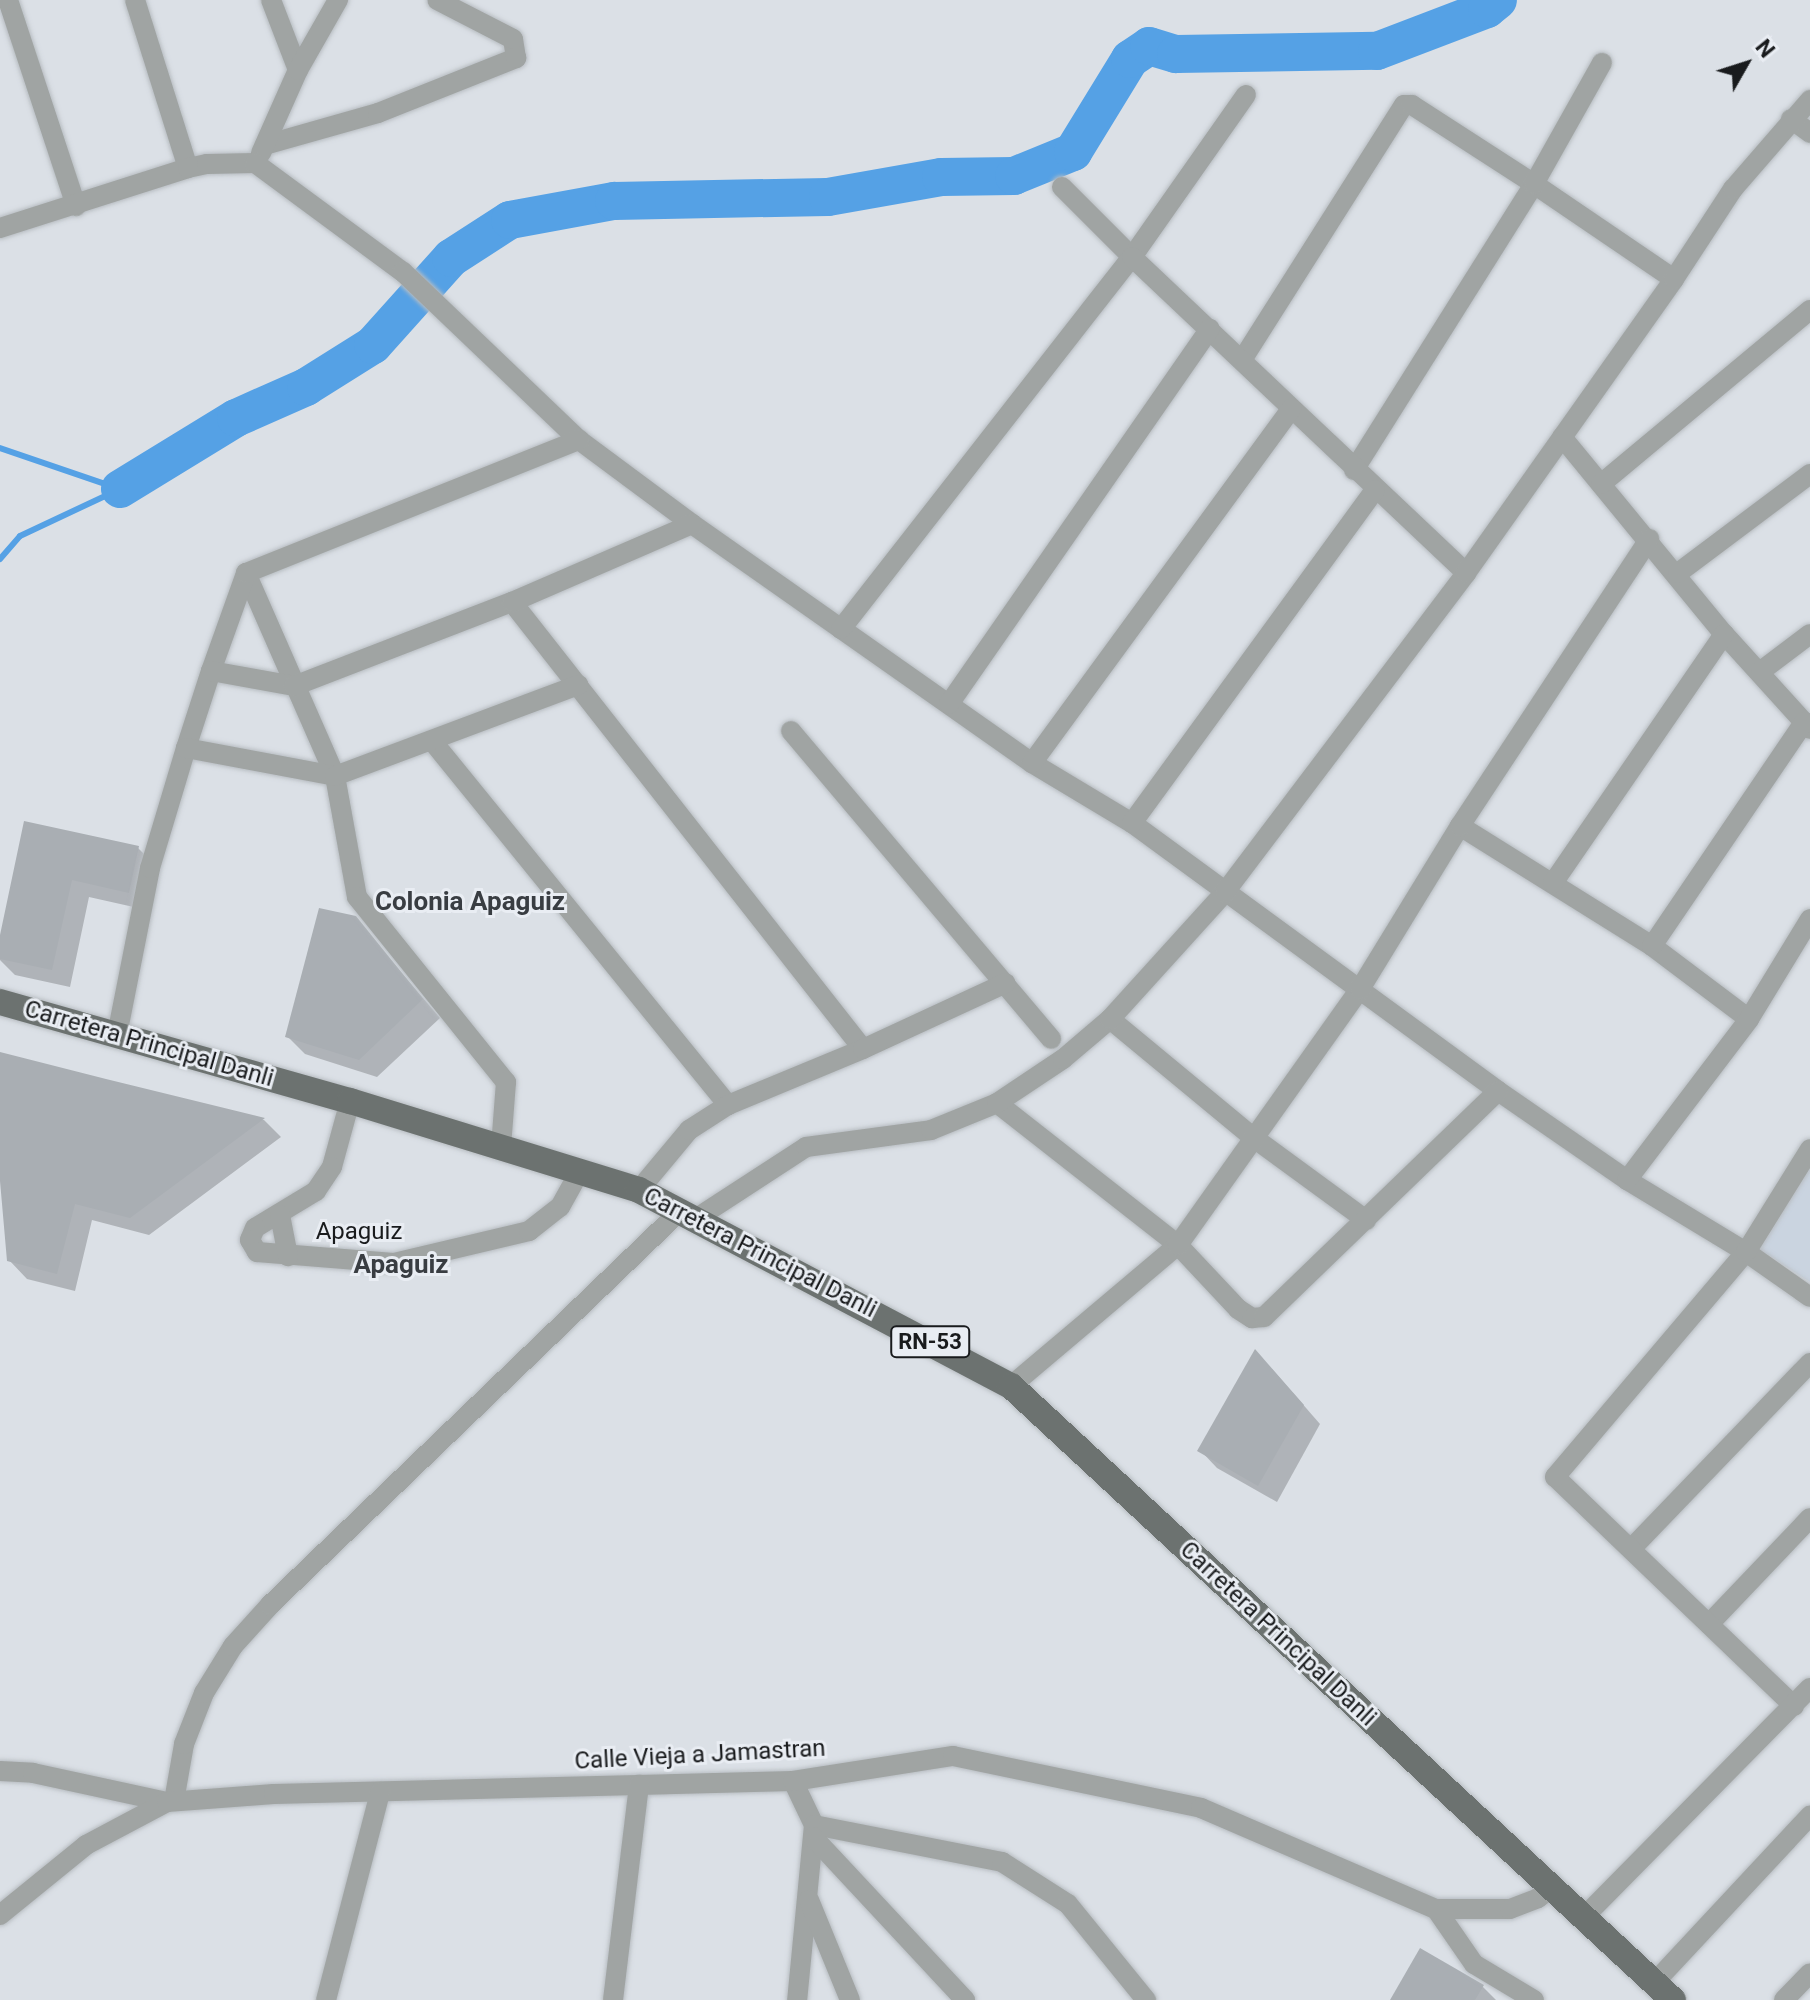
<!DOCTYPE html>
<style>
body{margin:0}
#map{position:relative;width:1810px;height:2000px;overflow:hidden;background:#dbe0e6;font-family:Roboto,sans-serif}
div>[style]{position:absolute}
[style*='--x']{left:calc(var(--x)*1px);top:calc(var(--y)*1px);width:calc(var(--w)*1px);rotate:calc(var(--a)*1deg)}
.built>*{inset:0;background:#cad4e0}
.shadow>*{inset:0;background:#0003}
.stream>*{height:6px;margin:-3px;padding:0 3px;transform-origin:3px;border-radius:3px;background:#55a1e5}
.river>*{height:38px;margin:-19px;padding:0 19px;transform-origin:19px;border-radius:19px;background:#55a1e5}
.building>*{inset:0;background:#a9aeb3}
.roads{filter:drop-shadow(0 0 2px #b8bdc2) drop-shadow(0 0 2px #b8bdc2)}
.minor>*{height:20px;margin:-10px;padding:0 10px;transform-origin:10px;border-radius:10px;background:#a0a4a3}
.major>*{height:26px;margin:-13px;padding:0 13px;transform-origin:13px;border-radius:13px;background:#6c7270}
span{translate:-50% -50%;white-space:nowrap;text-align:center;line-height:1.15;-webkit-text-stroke:6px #e9edf3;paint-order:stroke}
.shield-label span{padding:2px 6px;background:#e9edf3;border:2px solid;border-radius:6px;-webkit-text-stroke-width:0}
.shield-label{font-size:22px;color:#191b1d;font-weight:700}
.street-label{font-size:24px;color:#191b1d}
.neighbourhood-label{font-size:26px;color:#393d42;font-weight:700}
.north{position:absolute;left:1706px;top:24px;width:80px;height:80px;-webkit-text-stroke:6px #e9edf3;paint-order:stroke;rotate:51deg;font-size:22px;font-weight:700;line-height:32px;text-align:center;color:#191b1d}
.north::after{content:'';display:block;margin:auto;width:28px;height:36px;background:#191b1d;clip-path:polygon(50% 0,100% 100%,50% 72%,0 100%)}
</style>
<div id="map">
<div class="built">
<div style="clip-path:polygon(1810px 1167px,1810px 1282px,1756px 1247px)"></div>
</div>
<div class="shadow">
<div style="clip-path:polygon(26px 824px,138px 848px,156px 866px,147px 910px,89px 897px,70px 987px,15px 975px,0 960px,0 944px)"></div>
<div style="clip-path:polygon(355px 918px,440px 1018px,377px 1077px,305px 1054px,287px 1036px)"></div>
<div style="clip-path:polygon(0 1054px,264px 1120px,281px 1137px,149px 1235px,92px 1220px,75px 1291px,27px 1279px,9px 1260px,0 1157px)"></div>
<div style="clip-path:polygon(1272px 1369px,1320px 1424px,1277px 1502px,1217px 1468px,1200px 1450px)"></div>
<div style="clip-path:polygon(1483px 1987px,1496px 2000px,1392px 2000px)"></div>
</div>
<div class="stream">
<div style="--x:0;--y:448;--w:127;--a:18.9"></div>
<div style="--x:0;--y:559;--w:30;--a:-49"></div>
<div style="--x:20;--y:536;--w:110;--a:-25.2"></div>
</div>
<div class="river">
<div style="--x:120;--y:489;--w:136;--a:-31.5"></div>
<div style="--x:236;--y:418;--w:77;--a:-23.9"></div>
<div style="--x:306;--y:387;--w:79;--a:-32.1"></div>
<div style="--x:373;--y:345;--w:117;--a:-48.1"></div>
<div style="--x:451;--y:258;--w:70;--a:-32.8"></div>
<div style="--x:510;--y:220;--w:106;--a:-10.4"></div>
<div style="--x:614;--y:201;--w:214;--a:-1.1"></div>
<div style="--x:828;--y:197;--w:115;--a:-10"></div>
<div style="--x:941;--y:177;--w:73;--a:-0.8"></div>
<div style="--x:1014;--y:176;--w:64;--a:-22.1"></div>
<div style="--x:1073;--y:152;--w:109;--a:-58.5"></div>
<div style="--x:1130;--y:59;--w:23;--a:-34"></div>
<div style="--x:1149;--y:46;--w:28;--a:17"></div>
<div style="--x:1176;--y:54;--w:201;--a:-0.9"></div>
<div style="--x:1377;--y:51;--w:118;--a:-20.9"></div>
<div style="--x:1487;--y:9;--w:14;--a:-39"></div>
</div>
<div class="building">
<div style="clip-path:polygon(24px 821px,139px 846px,129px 893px,72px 880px,52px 970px,0 959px,0 935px)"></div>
<div style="clip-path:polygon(319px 908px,356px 916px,423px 999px,359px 1060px,285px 1037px)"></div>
<div style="clip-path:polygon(0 1052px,106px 1079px,265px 1118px,130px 1218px,75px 1204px,57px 1274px,7px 1261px,0 1181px)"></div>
<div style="clip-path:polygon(1255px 1349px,1304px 1405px,1258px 1486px,1197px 1451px)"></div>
<div style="clip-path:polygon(1420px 1948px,1484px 1985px,1475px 2000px,1390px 2000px)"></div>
</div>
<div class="roads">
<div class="minor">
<div style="--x:8;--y:0;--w:217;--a:71.7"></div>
<div style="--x:135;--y:0;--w:176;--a:72.5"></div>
<div style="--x:271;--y:0;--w:75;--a:68.9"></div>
<div style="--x:1791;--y:119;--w:24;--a:36"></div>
<div style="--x:265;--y:145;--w:117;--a:-15.8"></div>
<div style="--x:378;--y:113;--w:149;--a:-21.7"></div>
<div style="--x:516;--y:58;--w:19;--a:-99"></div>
<div style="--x:513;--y:39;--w:85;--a:-152.8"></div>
<div style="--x:261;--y:153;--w:91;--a:-66"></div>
<div style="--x:298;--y:70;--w:81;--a:-60.3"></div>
<div style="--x:1062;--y:187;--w:99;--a:45"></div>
<div style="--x:1132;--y:257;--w:198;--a:-54.9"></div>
<div style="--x:0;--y:228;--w:197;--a:-17.7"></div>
<div style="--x:188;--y:168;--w:19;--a:-12"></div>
<div style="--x:207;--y:164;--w:48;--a:-1.2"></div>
<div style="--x:255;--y:163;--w:184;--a:36.4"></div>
<div style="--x:403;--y:272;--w:243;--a:43.7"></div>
<div style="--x:579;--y:440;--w:141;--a:36.6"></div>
<div style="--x:692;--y:524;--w:416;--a:35.1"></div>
<div style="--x:1032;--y:763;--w:117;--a:31"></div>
<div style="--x:1132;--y:823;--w:454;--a:36.2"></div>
<div style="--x:1498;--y:1091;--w:157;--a:34.6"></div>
<div style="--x:1627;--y:1180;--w:139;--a:31.2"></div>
<div style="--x:1746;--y:1252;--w:78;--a:35.1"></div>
<div style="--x:1242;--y:360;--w:302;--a:-57.6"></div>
<div style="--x:1404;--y:105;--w:8;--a:0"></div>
<div style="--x:1412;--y:105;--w:145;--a:32.9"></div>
<div style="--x:1534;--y:184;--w:169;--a:34.2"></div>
<div style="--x:1562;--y:437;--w:255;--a:50.6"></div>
<div style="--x:1724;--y:634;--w:128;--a:47.8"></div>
<div style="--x:1354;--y:470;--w:338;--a:-57.8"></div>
<div style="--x:1534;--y:184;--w:139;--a:-60.7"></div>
<div style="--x:1601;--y:484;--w:272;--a:-39.8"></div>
<div style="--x:246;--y:573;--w:222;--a:66.3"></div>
<div style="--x:335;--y:776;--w:123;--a:79.7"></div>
<div style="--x:357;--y:897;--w:238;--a:51.2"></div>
<div style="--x:506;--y:1082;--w:65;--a:94.4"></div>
<div style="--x:1678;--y:573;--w:165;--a:-36.9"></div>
<div style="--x:512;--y:602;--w:568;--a:51.86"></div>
<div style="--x:841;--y:629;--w:472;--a:-52"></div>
<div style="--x:1132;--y:257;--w:460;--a:43.4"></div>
<div style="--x:211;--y:671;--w:104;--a:-70.3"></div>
<div style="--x:246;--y:573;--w:359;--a:-21.8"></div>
<div style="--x:1761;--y:671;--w:61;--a:-37.1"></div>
<div style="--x:949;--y:704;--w:457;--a:-55.2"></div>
<div style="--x:791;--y:731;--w:403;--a:49.8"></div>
<div style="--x:433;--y:742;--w:468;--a:50.9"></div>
<div style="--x:186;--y:748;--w:81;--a:-72"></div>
<div style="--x:211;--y:671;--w:84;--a:10.2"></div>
<div style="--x:294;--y:686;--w:234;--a:-21.1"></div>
<div style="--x:512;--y:602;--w:196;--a:-23.4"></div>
<div style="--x:1032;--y:763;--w:439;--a:-53.8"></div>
<div style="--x:1132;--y:823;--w:412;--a:-53.9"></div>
<div style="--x:1460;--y:826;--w:226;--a:32"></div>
<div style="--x:1652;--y:946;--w:121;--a:37"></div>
<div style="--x:1553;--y:883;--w:302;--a:-55.5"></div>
<div style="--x:1652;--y:946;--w:271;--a:-55.8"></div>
<div style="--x:1110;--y:1019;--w:187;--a:39.6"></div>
<div style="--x:1254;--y:1138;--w:139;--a:36.2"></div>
<div style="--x:117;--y:1035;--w:170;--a:-78.8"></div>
<div style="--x:150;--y:868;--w:125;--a:-73.3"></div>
<div style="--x:186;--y:748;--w:152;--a:10.6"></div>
<div style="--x:335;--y:776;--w:260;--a:-20.5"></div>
<div style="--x:350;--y:1101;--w:68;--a:105.3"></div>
<div style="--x:332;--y:1167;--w:29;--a:124"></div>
<div style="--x:316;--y:1191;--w:71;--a:148.8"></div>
<div style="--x:255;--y:1228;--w:13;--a:113"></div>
<div style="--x:250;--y:1240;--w:14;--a:60"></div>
<div style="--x:257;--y:1252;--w:137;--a:4.6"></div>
<div style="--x:394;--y:1263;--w:139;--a:-13.3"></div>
<div style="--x:529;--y:1231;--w:39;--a:-38"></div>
<div style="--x:560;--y:1207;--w:39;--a:-61"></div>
<div style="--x:997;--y:1103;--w:230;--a:38.1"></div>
<div style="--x:1178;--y:1245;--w:88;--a:46.8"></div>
<div style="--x:1238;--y:1309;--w:17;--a:33"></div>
<div style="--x:1252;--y:1318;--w:12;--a:-5"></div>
<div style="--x:1264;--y:1317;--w:325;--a:-44"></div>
<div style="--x:1627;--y:1180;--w:202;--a:-52.8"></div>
<div style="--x:1749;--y:1019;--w:117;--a:-58.6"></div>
<div style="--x:639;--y:1190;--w:78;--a:-50.2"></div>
<div style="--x:689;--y:1130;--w:46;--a:-32.7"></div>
<div style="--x:728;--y:1105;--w:146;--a:-22.5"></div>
<div style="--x:863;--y:1049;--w:157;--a:-24.8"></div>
<div style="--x:280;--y:1215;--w:42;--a:79"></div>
<div style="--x:697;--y:1218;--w:130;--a:-33.1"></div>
<div style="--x:806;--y:1147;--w:126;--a:-7.7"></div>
<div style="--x:931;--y:1130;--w:71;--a:-22.2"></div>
<div style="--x:997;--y:1103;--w:79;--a:-33.7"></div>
<div style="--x:1063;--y:1059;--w:62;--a:-40.4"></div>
<div style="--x:1110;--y:1019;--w:171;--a:-47.8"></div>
<div style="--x:1225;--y:892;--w:400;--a:-52.9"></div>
<div style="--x:1466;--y:573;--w:360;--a:-54.7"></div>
<div style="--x:1674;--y:279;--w:108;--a:-56.8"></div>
<div style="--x:1733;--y:189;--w:118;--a:-49.1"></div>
<div style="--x:1011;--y:1386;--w:219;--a:-40.2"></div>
<div style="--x:1178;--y:1245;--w:314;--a:-54.6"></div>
<div style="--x:1360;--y:989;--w:191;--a:-58.5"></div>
<div style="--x:1460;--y:826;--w:344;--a:-56.6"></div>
<div style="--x:1631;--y:1549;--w:258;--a:-46.1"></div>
<div style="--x:1709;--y:1624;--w:146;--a:-46.4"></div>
<div style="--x:1794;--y:1706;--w:331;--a:-136.2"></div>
<div style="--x:1555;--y:1477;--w:295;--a:-49.7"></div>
<div style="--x:1746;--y:1252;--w:121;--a:-58.1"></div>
<div style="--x:0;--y:1771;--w:33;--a:3"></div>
<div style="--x:33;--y:1773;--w:137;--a:12.2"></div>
<div style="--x:793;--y:1781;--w:49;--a:64.5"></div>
<div style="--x:814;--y:1825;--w:176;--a:95.5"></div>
<div style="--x:174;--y:1801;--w:58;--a:-80"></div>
<div style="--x:184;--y:1744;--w:55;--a:-68.6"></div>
<div style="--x:204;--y:1693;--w:55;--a:-58.3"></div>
<div style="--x:233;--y:1646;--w:55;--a:-47.9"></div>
<div style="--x:270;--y:1605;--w:570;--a:-43.86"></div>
<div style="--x:814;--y:1825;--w:192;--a:11.1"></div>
<div style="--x:1002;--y:1862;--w:78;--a:32.5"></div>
<div style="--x:1068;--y:1904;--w:124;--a:50.9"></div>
<div style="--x:813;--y:1837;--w:223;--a:47"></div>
<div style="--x:809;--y:1900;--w:108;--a:67.7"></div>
<div style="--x:1436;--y:1909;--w:67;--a:55.4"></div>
<div style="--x:1474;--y:1964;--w:70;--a:31"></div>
<div style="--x:0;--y:1915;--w:111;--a:-39.1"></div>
<div style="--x:86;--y:1845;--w:92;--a:-28"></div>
<div style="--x:167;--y:1802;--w:107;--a:-4.3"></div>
<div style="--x:274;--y:1794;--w:519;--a:-1.43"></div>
<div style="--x:793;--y:1781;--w:162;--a:-8.9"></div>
<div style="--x:953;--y:1756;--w:253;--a:11.8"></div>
<div style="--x:1201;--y:1808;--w:256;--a:23.3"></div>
<div style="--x:1436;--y:1909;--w:74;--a:0"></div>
<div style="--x:1510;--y:1909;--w:30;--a:-21"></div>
<div style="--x:1538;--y:1898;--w:15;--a:-37"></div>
<div style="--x:1583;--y:1918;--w:323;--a:-45.4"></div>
<div style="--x:1654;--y:1983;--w:229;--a:-47"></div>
<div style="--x:326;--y:2000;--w:215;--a:-75.4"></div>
<div style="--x:613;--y:2000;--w:217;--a:-83.1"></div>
<div style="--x:1784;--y:2000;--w:37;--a:-46"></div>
</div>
<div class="major">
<div style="--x:0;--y:1002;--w:364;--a:15.8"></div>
<div style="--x:350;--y:1101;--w:302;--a:17.1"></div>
<div style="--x:639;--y:1190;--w:420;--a:27.8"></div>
<div style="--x:1011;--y:1386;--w:903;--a:42.85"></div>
</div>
</div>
<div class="shield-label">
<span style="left:930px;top:1342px">RN-53</span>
</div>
<div class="street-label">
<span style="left:149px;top:1044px;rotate:16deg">Carretera Principal Danli</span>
<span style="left:359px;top:1232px">Apaguiz</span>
<span style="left:760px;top:1253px;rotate:27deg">Carretera Principal Danli</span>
<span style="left:1278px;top:1634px;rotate:43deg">Carretera Principal Danli</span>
<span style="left:700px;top:1755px;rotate:-3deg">Calle Vieja a Jamastran</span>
</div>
<div class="neighbourhood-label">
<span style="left:470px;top:902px">Colonia Apaguiz</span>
<span style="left:401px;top:1265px">Apaguiz</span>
</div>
<div class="north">N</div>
</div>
